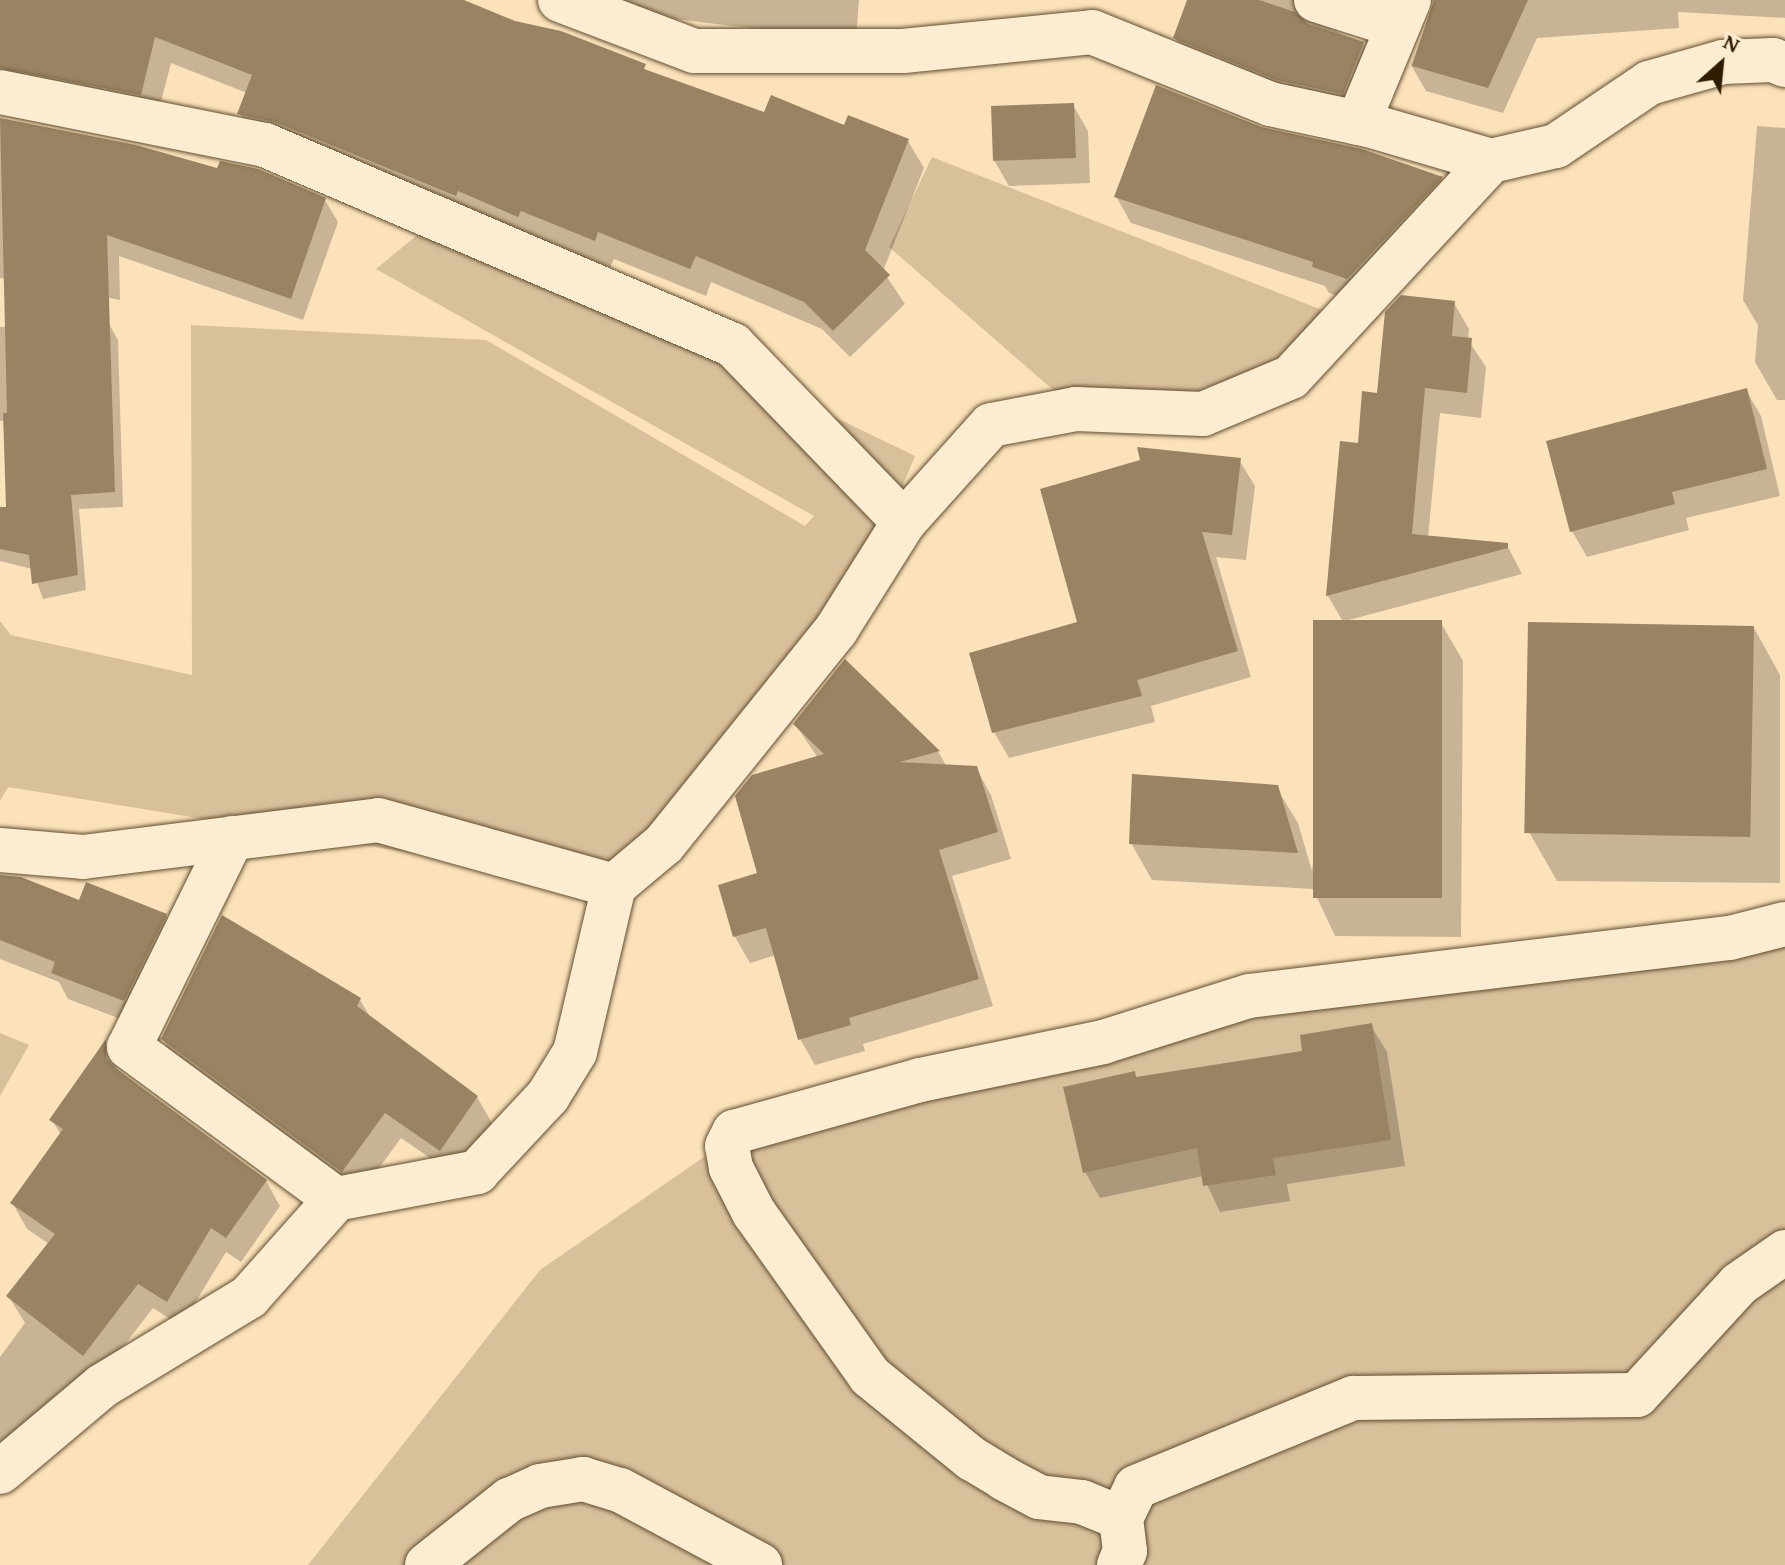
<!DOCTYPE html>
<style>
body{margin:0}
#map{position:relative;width:1785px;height:1565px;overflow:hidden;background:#fbe2ba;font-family:"Gentium Book Plus",serif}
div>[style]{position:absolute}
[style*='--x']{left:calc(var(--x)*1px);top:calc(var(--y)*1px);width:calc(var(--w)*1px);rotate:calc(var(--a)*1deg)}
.green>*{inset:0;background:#d8c09b}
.shadow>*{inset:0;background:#0003}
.building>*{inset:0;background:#998362;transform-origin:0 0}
.roads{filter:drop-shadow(0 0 2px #614e30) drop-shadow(0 0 2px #614e30)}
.minor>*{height:44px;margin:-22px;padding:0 22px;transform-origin:22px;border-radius:22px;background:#fcecd2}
span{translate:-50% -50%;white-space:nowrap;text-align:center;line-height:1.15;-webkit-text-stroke:7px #fcecd2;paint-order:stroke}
.north{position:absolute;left:1681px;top:24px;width:80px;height:80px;-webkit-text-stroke:6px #fcecd2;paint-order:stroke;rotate:27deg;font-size:22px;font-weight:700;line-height:32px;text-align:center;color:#2e1c02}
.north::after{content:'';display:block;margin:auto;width:28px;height:36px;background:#2e1c02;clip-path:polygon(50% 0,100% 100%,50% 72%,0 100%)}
</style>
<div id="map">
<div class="green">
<div style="clip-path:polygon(932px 157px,1345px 319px,1203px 414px,1052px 389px,889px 247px)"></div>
<div style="clip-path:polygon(433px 222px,915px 456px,822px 679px,614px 886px,8px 787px,0 801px,0 621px,11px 635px,192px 675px,191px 325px,486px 340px,805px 526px,814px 516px,376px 269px)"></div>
<div style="clip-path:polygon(1785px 931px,1785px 1565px,308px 1565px,540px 1270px,749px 1126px,1065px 1040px)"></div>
<div style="clip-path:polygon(0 1033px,29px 1045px,0 1096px)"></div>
</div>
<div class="shadow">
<div style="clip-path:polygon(0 0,458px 0,766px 115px,908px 141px,924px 168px,883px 271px,905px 304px,850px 357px,822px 329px,711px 282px,706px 296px,614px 259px,610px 267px,256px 141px,240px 114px,247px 93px,171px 63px,156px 121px,0 91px)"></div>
<div style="clip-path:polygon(586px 0,859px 0,856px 41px,609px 11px)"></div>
<div style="clip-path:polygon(1189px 0,1785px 0,1785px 18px,1678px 12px,1679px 28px,1537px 38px,1503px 113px,1426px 91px,1411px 65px,1434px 2px,1306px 18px,1363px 43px,1378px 69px,1357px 119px,1190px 63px,1175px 38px)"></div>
<div style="clip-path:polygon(1073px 105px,1088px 131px,1090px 183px,1009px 186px,994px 160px)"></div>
<div style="clip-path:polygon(0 120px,135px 147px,325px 200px,338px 222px,303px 320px,119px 256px,120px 300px,0 278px)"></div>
<div style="clip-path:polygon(1757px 126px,1785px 128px,1785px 400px,1777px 400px,1755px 362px,1758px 325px,1743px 300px)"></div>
<div style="clip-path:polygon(1260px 129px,1441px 178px,1456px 204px,1363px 304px,1329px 293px,1325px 286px,1131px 223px,1116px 196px)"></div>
<div style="clip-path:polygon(1454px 303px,1469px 329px,1468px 340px,1486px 367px,1481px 418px,1440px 413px,1428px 537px,1507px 545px,1522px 574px,1345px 621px,1441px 623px,1463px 661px,1461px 937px,1335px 936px,1313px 889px,1152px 880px,1131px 843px,1276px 787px,1298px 823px,1312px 871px,1343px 622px,1328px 596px,1342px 443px,1360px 445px,1379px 395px)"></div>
<div style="clip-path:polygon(109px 324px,118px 340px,123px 507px,79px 509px,86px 590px,43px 599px,32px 569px,0 561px,0 509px,8px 509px,5px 421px,0 421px,0 327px)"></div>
<div style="clip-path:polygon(1746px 390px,1761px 416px,1780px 496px,1686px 518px,1689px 530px,1587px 557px,1572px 531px)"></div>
<div style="clip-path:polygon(1239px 460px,1255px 486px,1246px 560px,1216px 557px,1251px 677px,1151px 706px,1155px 722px,1009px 758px,994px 732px,1080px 623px)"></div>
<div style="clip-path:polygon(1753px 626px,1780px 675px,1780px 883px,1557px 881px,1529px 832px)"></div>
<div style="clip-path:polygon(845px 662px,939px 753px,947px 767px,976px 768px,991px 795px,1011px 859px,952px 876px,993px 1006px,863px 1044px,865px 1051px,815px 1065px,800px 1039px,776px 955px,750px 963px,735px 937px,720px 886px,759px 875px,818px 758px,795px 724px)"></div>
<div style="clip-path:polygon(0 875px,80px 903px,166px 915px,181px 941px,139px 1026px,68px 999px,59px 982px,0 959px)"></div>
<div style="clip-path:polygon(360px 1000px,371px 1018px,477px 1097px,492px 1123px,456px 1176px,401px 1138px,358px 1197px,178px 1066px,163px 1039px)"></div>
<div style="clip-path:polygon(1371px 1026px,1387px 1052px,1405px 1166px,1287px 1184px,1290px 1201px,1220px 1212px,1203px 1176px,1100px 1198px,1085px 1172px,1305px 1053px)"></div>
<div style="clip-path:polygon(106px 1043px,119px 1073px,266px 1181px,280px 1206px,241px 1262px,226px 1252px,181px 1326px,153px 1308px,98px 1379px,0 1468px,0 1357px,25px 1323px,9px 1297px,49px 1244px,27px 1229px,13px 1204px,61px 1135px,52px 1120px)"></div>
</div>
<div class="building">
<div style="clip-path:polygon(0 0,464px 0,515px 21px,561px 31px,646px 64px,644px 69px,764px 112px,771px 95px,844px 125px,848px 115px,909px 139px,865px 250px,890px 275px,833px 331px,804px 302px,696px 256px,690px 269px,598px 232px,595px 241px,521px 211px,518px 217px,458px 191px,456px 196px,275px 122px,237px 114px,252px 75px,155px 37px,141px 95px,0 68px)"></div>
<div style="clip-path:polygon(1187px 0,1259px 0,1295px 12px,1308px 24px,1364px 42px,1343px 94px,1277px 80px,1173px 38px)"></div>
<div style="clip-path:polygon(1434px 0,1528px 0,1488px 88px,1412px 66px)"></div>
<div style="clip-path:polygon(1156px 85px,1261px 127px,1362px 149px,1443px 177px,1347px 279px,1312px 267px,1313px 262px,1114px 197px)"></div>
<div style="left:1074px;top:103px;width:55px;height:83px;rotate:88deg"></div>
<div style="clip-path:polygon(0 118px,136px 145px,217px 168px,220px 161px,258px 169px,326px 198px,291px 299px,107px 235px,115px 492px,71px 495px,78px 575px,32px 584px,29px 555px,0 549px,0 507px,6px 507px,3px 413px,7px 413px)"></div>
<div style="clip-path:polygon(1401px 295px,1455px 301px,1452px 336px,1472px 338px,1467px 393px,1425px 388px,1412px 534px,1508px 543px,1508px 548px,1326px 596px,1340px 441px,1358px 443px,1362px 391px,1377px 393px,1385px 312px)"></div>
<div style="clip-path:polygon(1747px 388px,1767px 469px,1672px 492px,1675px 504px,1570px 532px,1546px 441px)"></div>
<div style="clip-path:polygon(1137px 447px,1241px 458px,1232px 535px,1202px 532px,1238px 651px,1137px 680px,1142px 696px,992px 733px,969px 653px,1077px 622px,1040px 489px,1140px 460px)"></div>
<div style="left:1313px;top:620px;width:129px;height:278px"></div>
<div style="left:1528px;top:622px;width:226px;height:211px;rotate:1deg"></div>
<div style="clip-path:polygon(845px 659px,940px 751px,900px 762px,977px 766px,998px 832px,939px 850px,979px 979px,849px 1018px,851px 1025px,798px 1040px,766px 928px,733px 937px,718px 885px,757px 873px,735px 796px,752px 775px,824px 754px,793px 724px)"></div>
<div style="clip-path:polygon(1132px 774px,1278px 785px,1298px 853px,1129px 844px)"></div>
<div style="clip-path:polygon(0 875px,21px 877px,79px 900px,86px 882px,167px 914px,124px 1001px,51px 973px,55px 962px,0 940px)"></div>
<div style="clip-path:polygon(222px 915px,361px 998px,357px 1006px,478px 1096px,440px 1151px,385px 1113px,342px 1172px,161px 1039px)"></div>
<div style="clip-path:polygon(1372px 1023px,1391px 1140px,1273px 1158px,1276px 1175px,1203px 1186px,1197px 1148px,1083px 1173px,1063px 1087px,1135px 1071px,1136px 1077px,1302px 1051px,1300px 1035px)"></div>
<div style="clip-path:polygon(106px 1039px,106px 1058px,114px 1067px,267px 1180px,226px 1238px,211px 1228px,167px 1302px,138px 1284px,83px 1356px,6px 1296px,55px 1234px,10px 1203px,63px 1129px,49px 1120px)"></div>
</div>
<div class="roads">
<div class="minor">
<div style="--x:560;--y:0;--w:143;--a:20.8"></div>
<div style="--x:694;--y:51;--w:209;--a:0"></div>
<div style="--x:903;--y:51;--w:190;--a:-5.7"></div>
<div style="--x:1092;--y:32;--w:192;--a:22"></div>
<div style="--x:1270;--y:104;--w:100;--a:12.1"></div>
<div style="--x:1368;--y:125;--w:128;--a:16.3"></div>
<div style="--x:1491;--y:161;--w:67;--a:-13"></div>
<div style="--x:1556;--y:146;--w:112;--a:-34.1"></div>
<div style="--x:1649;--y:83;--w:77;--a:-15.8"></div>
<div style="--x:1723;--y:62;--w:50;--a:-2.3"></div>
<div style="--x:1773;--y:60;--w:13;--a:23"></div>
<div style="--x:1316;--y:0;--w:86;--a:17.6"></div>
<div style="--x:0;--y:92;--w:270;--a:11.3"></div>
<div style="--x:265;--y:145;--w:509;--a:23.14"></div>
<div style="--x:733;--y:345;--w:246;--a:46"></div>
<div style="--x:1358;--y:123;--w:133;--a:-67.5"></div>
<div style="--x:232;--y:838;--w:233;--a:116.2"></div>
<div style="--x:129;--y:1047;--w:257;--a:36.3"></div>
<div style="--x:0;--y:850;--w:83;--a:4.8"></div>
<div style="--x:83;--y:857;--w:297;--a:-7.1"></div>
<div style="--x:378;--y:820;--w:245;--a:15.6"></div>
<div style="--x:0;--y:1472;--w:133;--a:-40.1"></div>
<div style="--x:102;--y:1386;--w:172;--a:-31.2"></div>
<div style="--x:249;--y:1297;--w:131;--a:-48.4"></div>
<div style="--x:336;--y:1199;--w:144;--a:-10.8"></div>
<div style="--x:477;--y:1172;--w:104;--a:-46.9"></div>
<div style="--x:548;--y:1096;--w:52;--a:-58.5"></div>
<div style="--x:575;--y:1052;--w:171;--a:-76.8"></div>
<div style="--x:614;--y:886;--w:65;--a:-40"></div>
<div style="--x:664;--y:844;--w:275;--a:-51.2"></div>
<div style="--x:836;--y:630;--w:128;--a:-57.8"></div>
<div style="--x:904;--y:522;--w:130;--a:-48.1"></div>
<div style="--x:991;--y:425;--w:86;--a:-10.7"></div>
<div style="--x:1076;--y:409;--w:127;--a:2.3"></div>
<div style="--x:1203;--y:414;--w:95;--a:-22.8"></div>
<div style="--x:1291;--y:377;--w:294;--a:-47.2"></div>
<div style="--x:1121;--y:1518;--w:34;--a:-64"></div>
<div style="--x:1136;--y:1487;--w:235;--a:-22.3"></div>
<div style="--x:1353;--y:1398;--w:284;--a:-0.6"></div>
<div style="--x:1637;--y:1395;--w:151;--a:-47.4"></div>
<div style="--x:1739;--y:1284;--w:56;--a:-34.8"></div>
<div style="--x:427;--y:1565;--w:105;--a:-38.4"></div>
<div style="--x:509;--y:1500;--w:34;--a:-24"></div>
<div style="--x:540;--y:1486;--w:44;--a:-9.2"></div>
<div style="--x:583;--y:1479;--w:39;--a:17"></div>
<div style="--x:620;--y:1490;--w:159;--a:28.2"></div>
<div style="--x:1119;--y:1565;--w:15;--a:-67"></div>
<div style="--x:1125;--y:1551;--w:33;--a:-97"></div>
<div style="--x:1121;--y:1518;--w:42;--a:-157.7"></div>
<div style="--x:1082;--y:1502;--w:43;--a:-173.4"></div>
<div style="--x:1039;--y:1497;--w:40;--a:-152"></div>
<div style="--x:1004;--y:1478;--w:37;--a:-149"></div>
<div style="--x:972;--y:1459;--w:132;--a:-140.9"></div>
<div style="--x:870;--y:1376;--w:200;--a:-125.4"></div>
<div style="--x:754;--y:1213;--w:51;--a:-117.1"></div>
<div style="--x:731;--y:1168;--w:22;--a:-100"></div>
<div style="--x:727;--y:1146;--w:16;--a:-63"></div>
<div style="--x:734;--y:1132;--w:193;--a:-15.6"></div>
<div style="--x:920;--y:1080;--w:187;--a:-11.7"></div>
<div style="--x:1103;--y:1042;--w:153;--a:-17.5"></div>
<div style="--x:1249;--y:996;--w:484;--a:-6.9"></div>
<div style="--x:1730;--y:938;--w:57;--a:-14.3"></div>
</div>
</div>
<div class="north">N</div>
</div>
